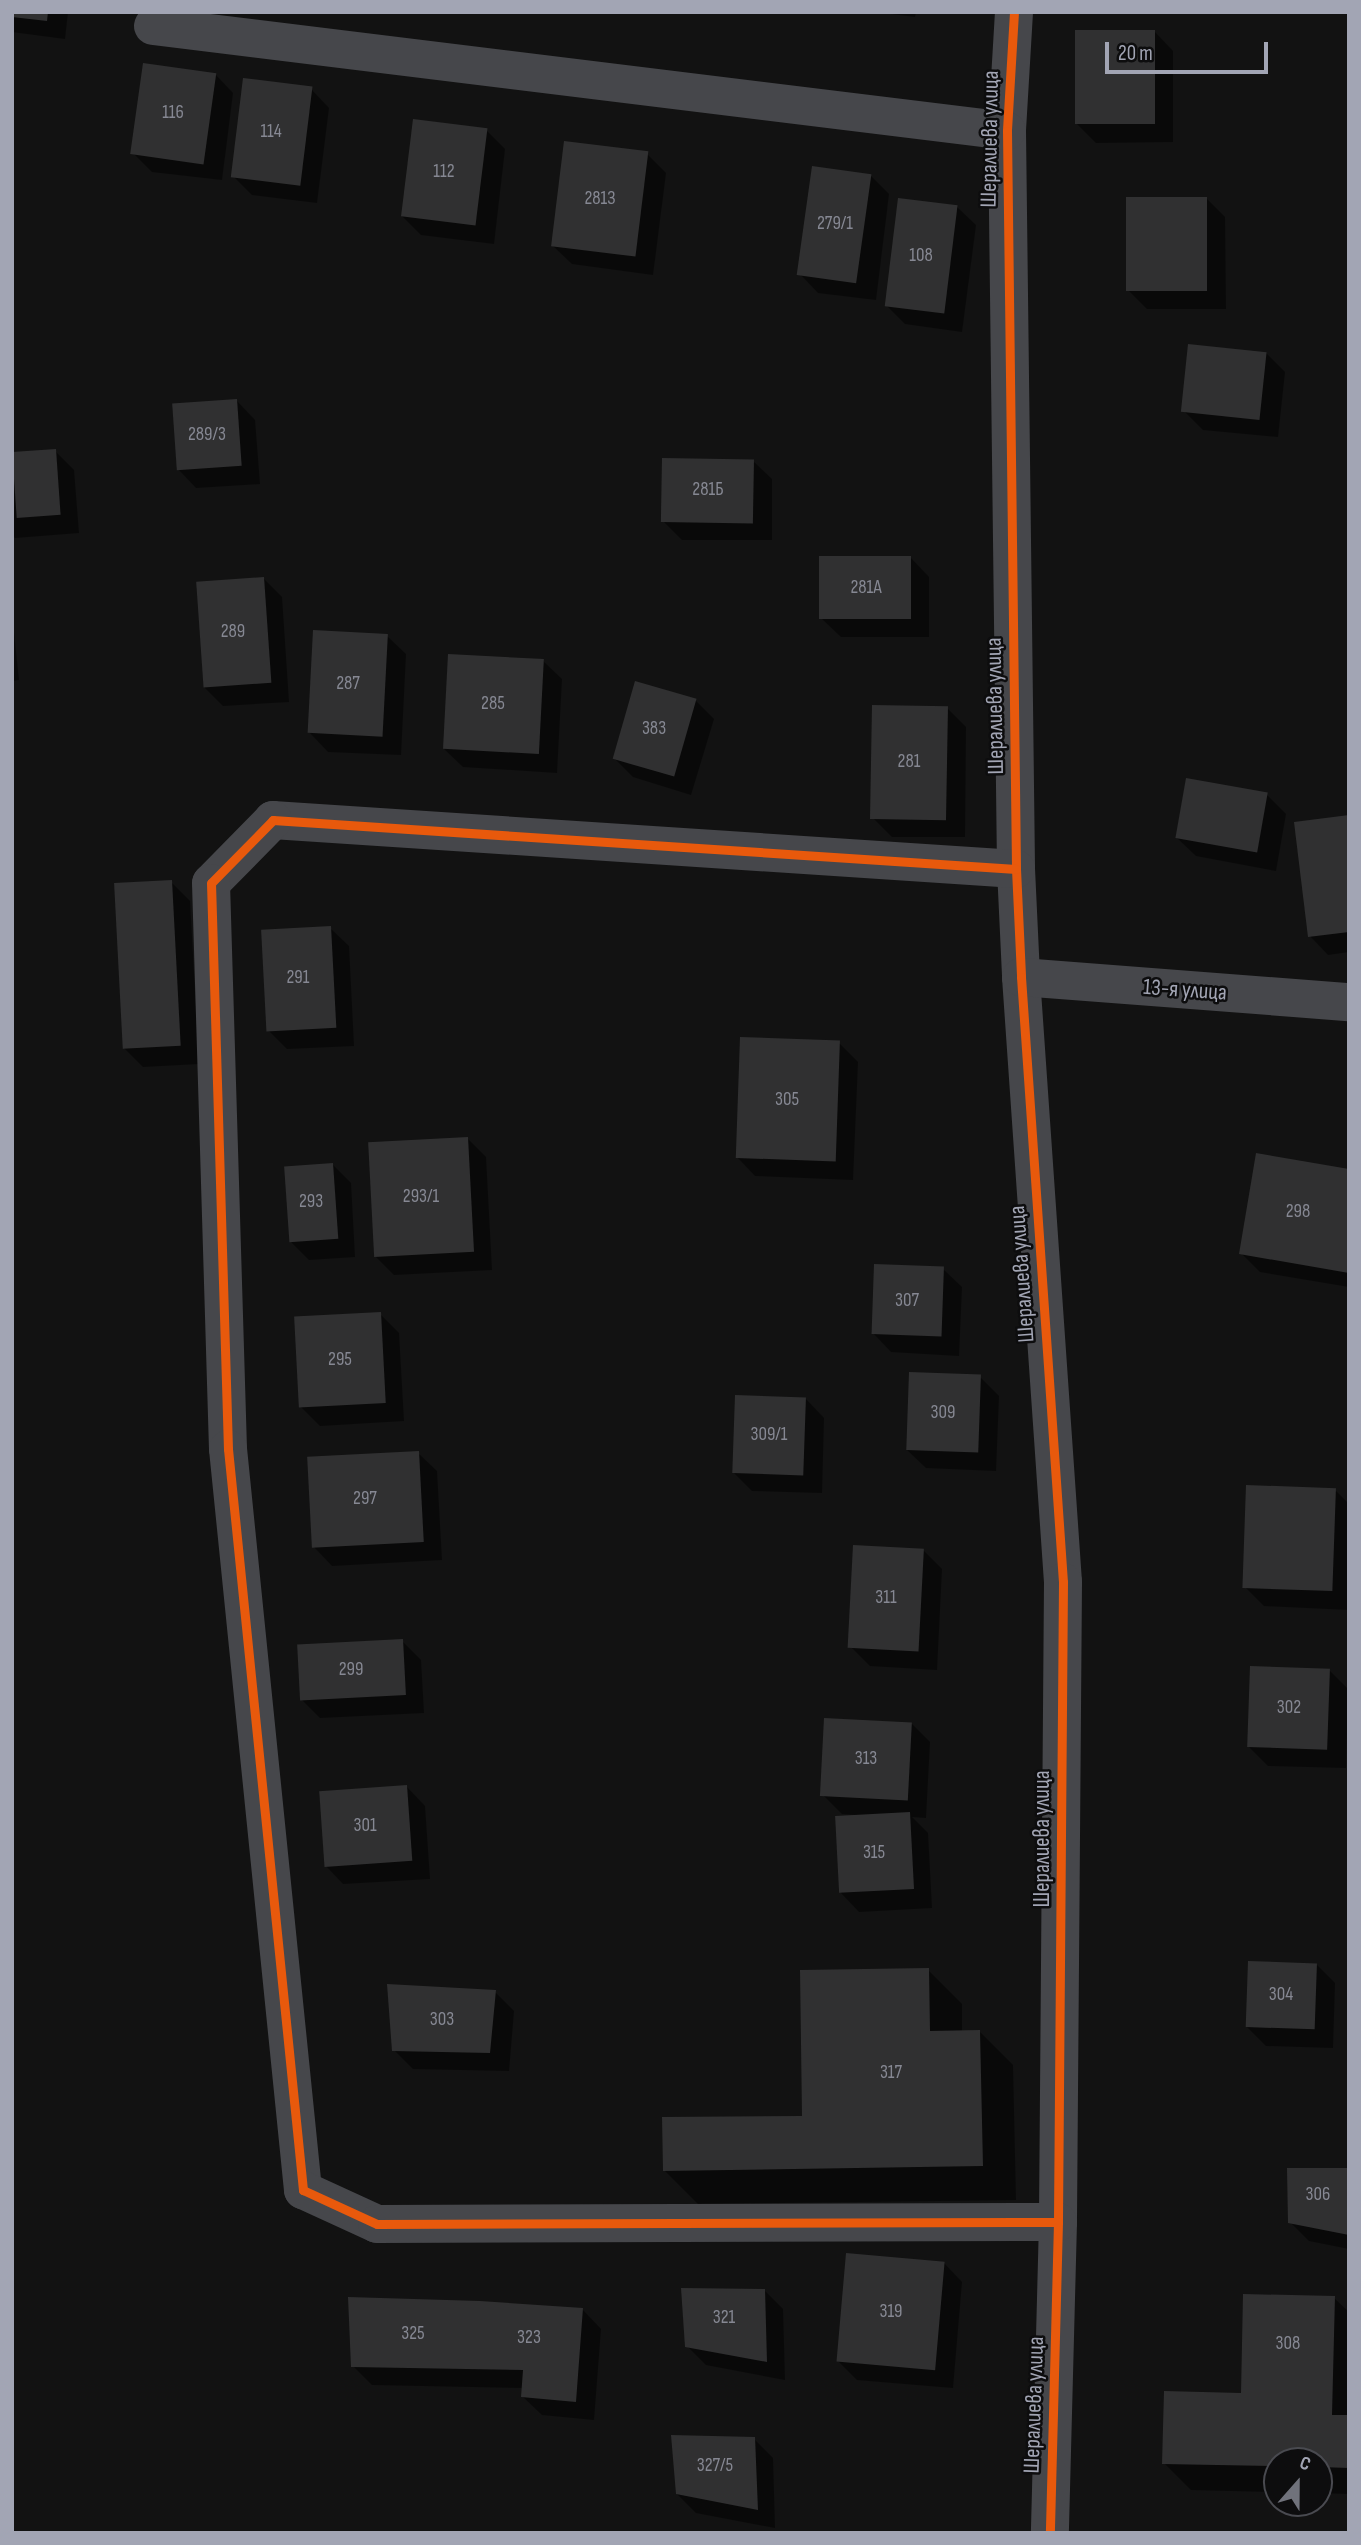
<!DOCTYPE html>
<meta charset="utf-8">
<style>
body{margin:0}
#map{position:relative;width:1361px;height:2545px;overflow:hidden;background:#121212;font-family:"Sofia Sans Condensed",sans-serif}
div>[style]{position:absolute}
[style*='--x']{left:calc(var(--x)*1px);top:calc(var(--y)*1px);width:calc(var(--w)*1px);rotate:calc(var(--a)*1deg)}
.shadow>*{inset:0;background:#0007}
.building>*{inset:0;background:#303031;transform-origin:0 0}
.minor>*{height:38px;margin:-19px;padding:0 19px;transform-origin:19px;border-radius:19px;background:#46474b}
.cycleway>*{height:9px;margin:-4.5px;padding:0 4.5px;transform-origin:4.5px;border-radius:4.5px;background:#e8590c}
span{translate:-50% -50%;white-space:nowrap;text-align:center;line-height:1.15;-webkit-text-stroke:5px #0d0d0e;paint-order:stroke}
.number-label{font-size:19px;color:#868893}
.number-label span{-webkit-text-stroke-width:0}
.street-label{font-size:23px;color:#a2a5b4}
.frame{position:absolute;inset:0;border:14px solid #a2a5b4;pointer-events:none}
.north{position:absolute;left:1263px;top:2447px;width:70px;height:70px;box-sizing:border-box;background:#0d0d0e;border:2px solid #494a50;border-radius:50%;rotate:21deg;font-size:19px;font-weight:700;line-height:28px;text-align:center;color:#a2a5b4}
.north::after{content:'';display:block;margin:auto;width:24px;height:32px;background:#70727b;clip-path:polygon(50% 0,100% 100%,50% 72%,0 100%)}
.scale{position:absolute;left:1105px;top:42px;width:163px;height:32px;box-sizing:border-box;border:4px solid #a2a5b4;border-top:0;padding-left:9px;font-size:21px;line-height:24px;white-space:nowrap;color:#a2a5b4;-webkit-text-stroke:5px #0d0d0e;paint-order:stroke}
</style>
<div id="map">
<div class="shadow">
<div style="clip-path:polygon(12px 12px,68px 12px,65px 39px,12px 32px)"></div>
<div style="clip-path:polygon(876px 12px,916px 12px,915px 17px)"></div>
<div style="clip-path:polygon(1155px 32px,1173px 51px,1173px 142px,1096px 143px,1077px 124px)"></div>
<div style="clip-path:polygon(215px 74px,233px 93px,222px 180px,152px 172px,133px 153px)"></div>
<div style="clip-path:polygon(311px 89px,329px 108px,317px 203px,252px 195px,233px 176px)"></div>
<div style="clip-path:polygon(486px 130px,505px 149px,494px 244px,421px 235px,402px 216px)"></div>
<div style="clip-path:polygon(647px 154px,666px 173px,653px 275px,572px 264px,553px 246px)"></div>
<div style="clip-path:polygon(870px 175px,889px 194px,876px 300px,818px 293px,800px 274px)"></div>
<div style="clip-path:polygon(1206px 198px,1225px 217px,1226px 309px,1147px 309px,1129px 291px)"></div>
<div style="clip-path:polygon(957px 207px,976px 225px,962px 332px,905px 324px,886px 305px)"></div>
<div style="clip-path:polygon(1266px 353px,1285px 372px,1278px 437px,1203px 430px,1184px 411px)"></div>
<div style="clip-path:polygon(237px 401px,255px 420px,260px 484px,196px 488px,178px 469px)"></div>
<div style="clip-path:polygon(55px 451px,74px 470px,79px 533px,15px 538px,12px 535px,12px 454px)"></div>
<div style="clip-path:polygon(753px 461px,772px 479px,772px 540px,682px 540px,663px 521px)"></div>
<div style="clip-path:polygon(911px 558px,929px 577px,929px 637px,841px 637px,822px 619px)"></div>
<div style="clip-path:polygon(263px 578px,282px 597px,289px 702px,223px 706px,204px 687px)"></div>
<div style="clip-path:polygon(12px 614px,19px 680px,12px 681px)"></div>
<div style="clip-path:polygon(387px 636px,406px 654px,401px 755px,328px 752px,310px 733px)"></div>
<div style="clip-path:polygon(543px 661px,562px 679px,557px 773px,463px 767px,444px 749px)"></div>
<div style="clip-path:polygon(695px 700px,714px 719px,691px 795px,633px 777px,614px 758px)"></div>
<div style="clip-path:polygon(947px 708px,966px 727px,965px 837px,892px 837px,873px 818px)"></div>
<div style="clip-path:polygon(1267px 795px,1286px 814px,1276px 871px,1196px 856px,1177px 838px)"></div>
<div style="clip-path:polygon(1349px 817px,1349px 952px,1328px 955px,1310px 936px)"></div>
<div style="clip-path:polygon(171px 882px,190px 901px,199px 1064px,143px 1067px,124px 1048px)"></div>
<div style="clip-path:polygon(330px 928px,349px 946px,354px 1046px,287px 1049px,268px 1030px)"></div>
<div style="clip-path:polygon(839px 1043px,858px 1062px,853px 1180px,755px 1176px,737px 1157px)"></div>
<div style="clip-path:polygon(467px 1138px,486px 1157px,492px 1270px,394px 1275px,375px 1256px)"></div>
<div style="clip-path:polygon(333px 1165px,351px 1183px,355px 1257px,309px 1260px,290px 1241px)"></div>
<div style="clip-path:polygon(1349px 1171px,1349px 1287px,1260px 1272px,1241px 1253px)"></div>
<div style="clip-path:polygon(943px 1269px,962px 1287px,959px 1356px,891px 1352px,873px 1333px)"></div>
<div style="clip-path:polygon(380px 1314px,399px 1333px,404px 1421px,320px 1426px,301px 1407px)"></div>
<div style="clip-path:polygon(980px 1377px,999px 1396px,996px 1471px,926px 1468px,907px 1450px)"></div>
<div style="clip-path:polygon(806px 1399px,824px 1418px,822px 1493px,752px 1491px,733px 1472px)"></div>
<div style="clip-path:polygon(418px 1453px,437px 1471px,442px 1560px,332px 1566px,314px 1547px)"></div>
<div style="clip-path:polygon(1335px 1490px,1349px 1504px,1349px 1610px,1264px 1606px,1245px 1587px)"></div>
<div style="clip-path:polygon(923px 1550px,942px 1569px,937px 1670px,870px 1666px,851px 1647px)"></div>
<div style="clip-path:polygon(402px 1641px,421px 1660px,424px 1713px,320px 1718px,302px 1700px)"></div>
<div style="clip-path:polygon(1329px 1670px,1348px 1689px,1346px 1768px,1268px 1766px,1249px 1747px)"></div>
<div style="clip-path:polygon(911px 1723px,930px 1742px,926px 1818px,912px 1817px,928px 1833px,932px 1908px,859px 1912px,841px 1893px,856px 1815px,842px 1814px,823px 1795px)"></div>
<div style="clip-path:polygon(407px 1787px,425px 1806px,430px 1879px,343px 1884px,325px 1865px)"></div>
<div style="clip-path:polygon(1317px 1965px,1335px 1983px,1333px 2048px,1266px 2046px,1247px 2027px)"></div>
<div style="clip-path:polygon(928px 1970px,962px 2004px,962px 2032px,979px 2031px,1013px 2065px,1016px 2200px,698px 2204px,664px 2170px,804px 2118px)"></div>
<div style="clip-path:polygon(495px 1992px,514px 2011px,509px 2071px,413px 2069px,394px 2050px)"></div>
<div style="clip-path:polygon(1349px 2170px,1349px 2249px,1309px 2241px,1290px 2222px)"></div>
<div style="clip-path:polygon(944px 2263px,962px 2282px,953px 2388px,857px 2380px,838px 2361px)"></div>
<div style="clip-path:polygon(764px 2290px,783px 2309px,785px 2380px,706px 2365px,687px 2346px)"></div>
<div style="clip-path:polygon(1334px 2298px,1349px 2312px,1349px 2494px,1319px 2493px,1319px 2461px,1277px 2461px,1277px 2492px,1191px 2490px,1164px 2463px,1243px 2395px)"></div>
<div style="clip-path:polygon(583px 2310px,601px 2329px,594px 2420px,542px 2415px,523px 2397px,524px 2388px,372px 2385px,353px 2366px)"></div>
<div style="clip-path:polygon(754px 2439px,773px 2458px,775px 2528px,696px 2513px,677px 2494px)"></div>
</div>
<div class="building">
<div style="clip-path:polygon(12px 12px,48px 12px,47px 21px,12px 17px)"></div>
<div style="left:1155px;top:30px;width:94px;height:80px;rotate:90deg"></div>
<div style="left:143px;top:63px;width:74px;height:92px;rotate:8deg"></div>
<div style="left:243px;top:78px;width:70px;height:100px;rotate:7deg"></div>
<div style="left:413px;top:119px;width:75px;height:98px;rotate:7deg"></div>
<div style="left:564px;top:141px;width:85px;height:106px;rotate:7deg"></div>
<div style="left:812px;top:166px;width:60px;height:110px;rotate:8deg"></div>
<div style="left:1126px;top:197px;width:81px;height:94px"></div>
<div style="left:898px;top:198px;width:60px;height:109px;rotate:7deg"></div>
<div style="left:1188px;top:344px;width:79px;height:68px;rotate:6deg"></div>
<div style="left:237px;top:399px;width:67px;height:65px;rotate:86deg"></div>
<div style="left:56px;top:449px;width:66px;height:44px;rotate:86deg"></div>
<div style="left:662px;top:458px;width:92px;height:64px;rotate:1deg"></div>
<div style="left:819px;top:556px;width:92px;height:63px"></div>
<div style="left:264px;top:577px;width:106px;height:68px;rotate:86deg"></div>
<div style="left:313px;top:630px;width:75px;height:103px;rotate:3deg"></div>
<div style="left:448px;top:654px;width:96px;height:95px;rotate:3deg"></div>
<div style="left:635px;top:681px;width:64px;height:81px;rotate:16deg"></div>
<div style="left:872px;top:705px;width:76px;height:114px;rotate:1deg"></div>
<div style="left:1186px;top:778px;width:83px;height:61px;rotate:10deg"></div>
<div style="clip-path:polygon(1349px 815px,1349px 932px,1308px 937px,1294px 822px)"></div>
<div style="left:172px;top:880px;width:166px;height:58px;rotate:87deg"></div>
<div style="left:331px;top:926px;width:102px;height:70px;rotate:87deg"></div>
<div style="left:740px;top:1037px;width:100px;height:121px;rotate:2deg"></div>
<div style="left:468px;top:1137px;width:115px;height:100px;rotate:87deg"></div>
<div style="clip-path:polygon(1256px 1153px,1349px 1169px,1349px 1273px,1239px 1254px)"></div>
<div style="left:333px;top:1163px;width:76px;height:49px;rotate:86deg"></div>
<div style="left:874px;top:1264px;width:70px;height:70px;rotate:2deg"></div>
<div style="left:381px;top:1312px;width:91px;height:87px;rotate:87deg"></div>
<div style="left:909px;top:1372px;width:72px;height:78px;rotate:2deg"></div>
<div style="left:735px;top:1395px;width:71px;height:78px;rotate:2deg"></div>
<div style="left:419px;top:1451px;width:91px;height:112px;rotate:87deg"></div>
<div style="left:1246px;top:1485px;width:90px;height:103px;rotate:2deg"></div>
<div style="left:853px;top:1545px;width:71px;height:103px;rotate:3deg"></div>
<div style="left:403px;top:1639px;width:56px;height:106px;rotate:87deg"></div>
<div style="left:1250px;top:1666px;width:80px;height:81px;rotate:2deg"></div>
<div style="left:824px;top:1718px;width:88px;height:78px;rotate:3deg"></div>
<div style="left:407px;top:1785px;width:76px;height:88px;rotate:86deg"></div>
<div style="left:910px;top:1812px;width:77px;height:75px;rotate:87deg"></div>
<div style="left:1248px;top:1961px;width:69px;height:66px;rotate:2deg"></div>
<div style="clip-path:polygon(929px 1968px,930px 2031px,980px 2030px,983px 2166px,663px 2171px,662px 2117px,802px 2116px,800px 1970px)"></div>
<div style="clip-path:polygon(387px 1984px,496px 1990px,490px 2053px,392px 2051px)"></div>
<div style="clip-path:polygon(1287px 2168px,1349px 2168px,1349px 2235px,1288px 2223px)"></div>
<div style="left:846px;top:2253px;width:99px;height:109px;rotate:5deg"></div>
<div style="clip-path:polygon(681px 2288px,765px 2289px,767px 2362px,685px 2347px)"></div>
<div style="clip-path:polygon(1243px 2294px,1335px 2296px,1332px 2415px,1349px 2415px,1349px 2468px,1319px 2467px,1319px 2461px,1277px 2461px,1277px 2466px,1162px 2464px,1164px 2391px,1241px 2393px)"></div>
<div style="clip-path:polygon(348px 2297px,480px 2301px,583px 2308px,576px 2402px,521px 2397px,523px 2370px,351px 2367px)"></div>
<div style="clip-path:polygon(671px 2435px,755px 2437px,758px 2510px,676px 2494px)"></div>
</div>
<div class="minor">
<div style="--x:1014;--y:12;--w:119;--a:93.4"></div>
<div style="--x:1007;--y:131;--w:738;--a:89.3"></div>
<div style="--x:1016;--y:869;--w:108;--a:87.3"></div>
<div style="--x:1021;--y:977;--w:606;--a:86.03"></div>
<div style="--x:1063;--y:1582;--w:640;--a:90.45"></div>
<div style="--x:1058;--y:2222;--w:311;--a:91.5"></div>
<div style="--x:153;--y:26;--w:860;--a:7.01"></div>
<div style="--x:1016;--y:869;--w:745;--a:-176.23"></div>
<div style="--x:273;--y:820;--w:88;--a:134.5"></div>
<div style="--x:211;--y:883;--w:566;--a:88.28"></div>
<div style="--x:228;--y:1449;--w:745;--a:84.22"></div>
<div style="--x:303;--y:2190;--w:81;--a:24.7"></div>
<div style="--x:377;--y:2224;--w:681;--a:-0.17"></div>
<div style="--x:1021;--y:977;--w:329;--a:4.4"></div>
</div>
<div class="cycleway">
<div style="--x:1014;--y:12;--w:119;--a:93.4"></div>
<div style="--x:1007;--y:131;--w:738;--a:89.3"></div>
<div style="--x:1016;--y:869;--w:108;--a:87.3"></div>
<div style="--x:1021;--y:977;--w:606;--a:86.03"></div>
<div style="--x:1063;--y:1582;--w:640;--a:90.45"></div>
<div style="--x:1058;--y:2222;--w:311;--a:91.5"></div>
<div style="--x:1016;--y:869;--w:745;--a:-176.23"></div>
<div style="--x:273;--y:820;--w:88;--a:134.5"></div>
<div style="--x:211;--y:883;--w:566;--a:88.28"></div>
<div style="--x:228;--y:1449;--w:745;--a:84.22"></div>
<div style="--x:303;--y:2190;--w:81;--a:24.7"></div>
<div style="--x:377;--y:2224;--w:681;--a:-0.17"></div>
</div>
<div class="number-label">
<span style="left:173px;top:113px">116</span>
<span style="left:271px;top:132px">114</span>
<span style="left:444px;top:172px">112</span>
<span style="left:600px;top:199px">281З</span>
<span style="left:835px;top:224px">279/1</span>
<span style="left:921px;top:256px">108</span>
<span style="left:207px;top:435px">289/3</span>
<span style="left:708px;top:490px">281Б</span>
<span style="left:866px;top:588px">281А</span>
<span style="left:233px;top:632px">289</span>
<span style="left:348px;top:684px">287</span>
<span style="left:493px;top:704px">285</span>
<span style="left:654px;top:729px">383</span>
<span style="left:909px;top:762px">281</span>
<span style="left:298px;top:978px">291</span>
<span style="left:787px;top:1100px">305</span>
<span style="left:421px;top:1197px">293/1</span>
<span style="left:311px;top:1202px">293</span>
<span style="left:1298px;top:1212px">298</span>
<span style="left:907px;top:1301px">307</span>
<span style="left:340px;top:1360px">295</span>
<span style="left:943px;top:1413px">309</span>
<span style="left:769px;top:1435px">309/1</span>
<span style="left:365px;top:1499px">297</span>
<span style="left:886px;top:1598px">311</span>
<span style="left:351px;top:1670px">299</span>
<span style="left:1289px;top:1708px">302</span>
<span style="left:866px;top:1759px">313</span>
<span style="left:365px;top:1826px">301</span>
<span style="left:874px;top:1853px">315</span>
<span style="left:1281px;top:1995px">304</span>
<span style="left:442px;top:2020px">303</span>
<span style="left:891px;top:2073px">317</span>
<span style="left:1318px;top:2195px">306</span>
<span style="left:891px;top:2312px">319</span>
<span style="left:724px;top:2318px">321</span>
<span style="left:413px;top:2334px">325</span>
<span style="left:529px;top:2338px">323</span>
<span style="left:1288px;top:2344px">308</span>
<span style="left:715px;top:2466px">327/5</span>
</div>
<div class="street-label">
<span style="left:990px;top:139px;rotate:-89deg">Шералиева улица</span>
<span style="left:995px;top:706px;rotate:-91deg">Шералиева улица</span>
<span style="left:1185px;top:990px;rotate:4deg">13-я улица</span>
<span style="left:1022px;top:1274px;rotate:-94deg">Шералиева улица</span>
<span style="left:1042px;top:1839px;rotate:-90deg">Шералиева улица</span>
<span style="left:1034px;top:2405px;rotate:-88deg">Шералиева улица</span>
</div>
<div class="frame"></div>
<div class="north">С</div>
<div class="scale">20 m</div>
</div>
